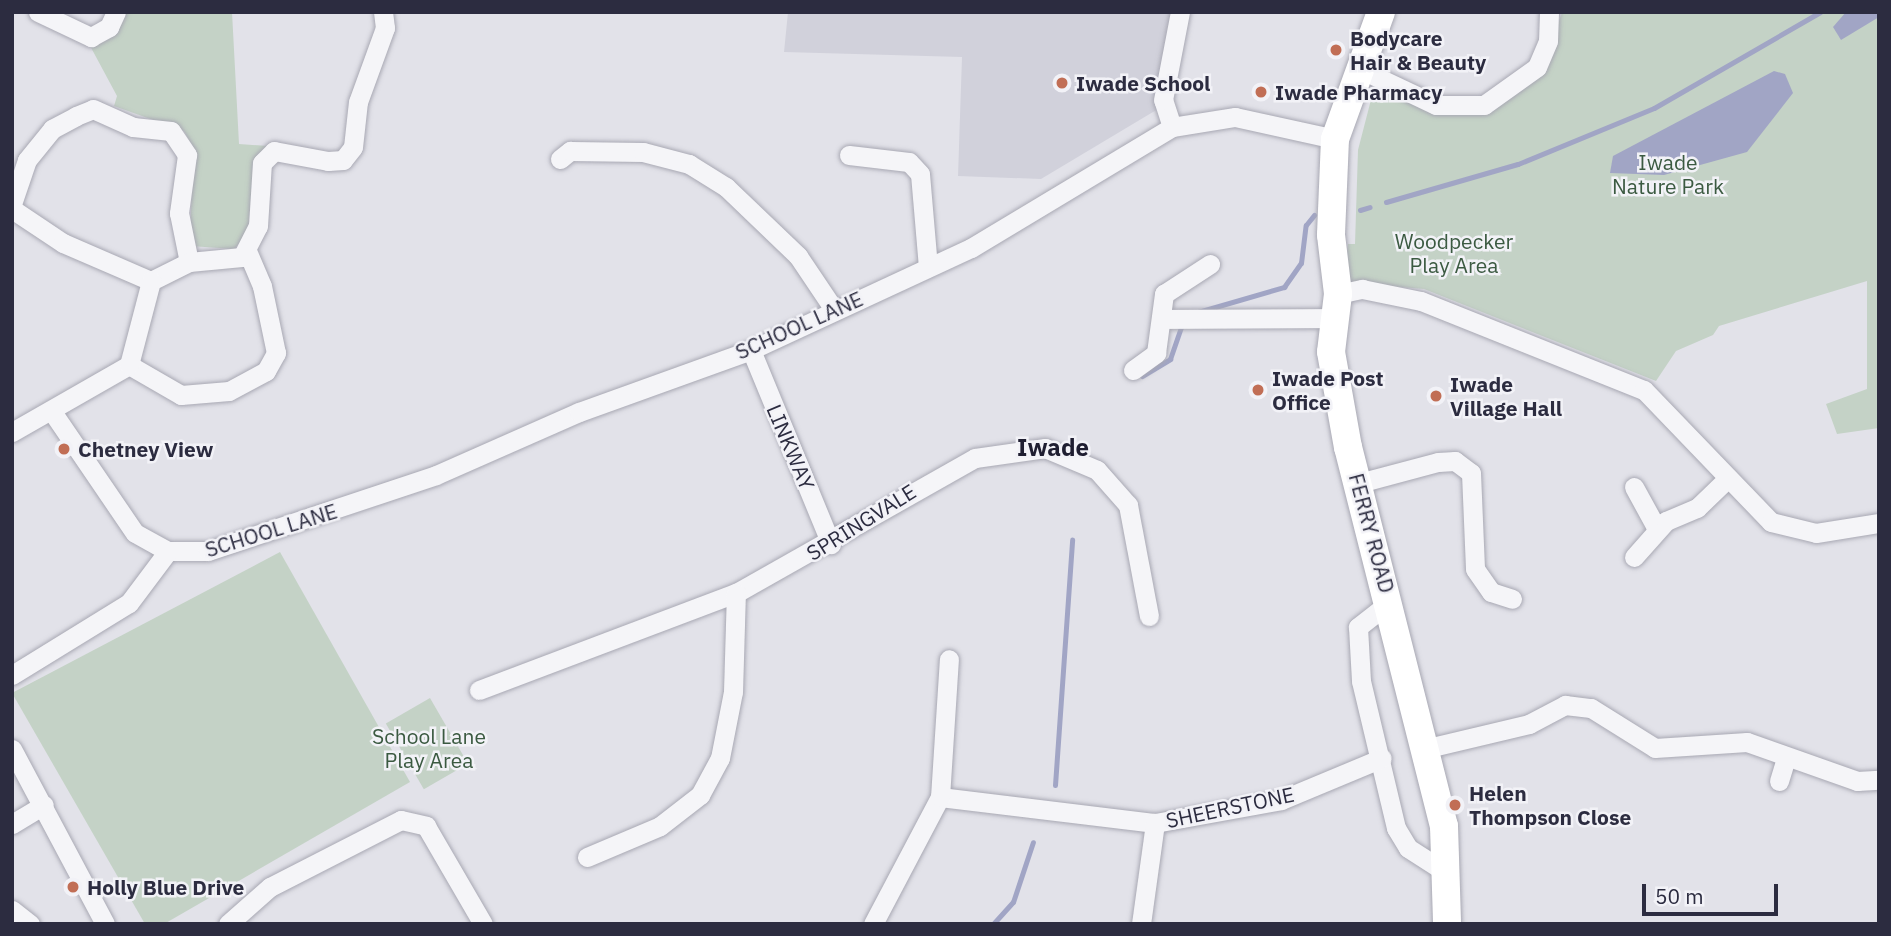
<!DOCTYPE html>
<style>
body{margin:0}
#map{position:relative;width:1891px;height:936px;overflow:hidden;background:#e2e2e9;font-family:"IBM Plex Sans",sans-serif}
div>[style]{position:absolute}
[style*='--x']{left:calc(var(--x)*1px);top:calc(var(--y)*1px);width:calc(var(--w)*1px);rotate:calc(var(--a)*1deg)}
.built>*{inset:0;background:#d1d1db}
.green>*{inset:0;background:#c4d2c6;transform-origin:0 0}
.water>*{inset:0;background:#a1a5c5}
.stream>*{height:5px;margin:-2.5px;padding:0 2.5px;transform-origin:2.5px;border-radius:2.5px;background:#a1a5c5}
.roads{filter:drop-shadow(0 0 2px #a8a8b3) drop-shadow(0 0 2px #a8a8b3)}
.street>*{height:19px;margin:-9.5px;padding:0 9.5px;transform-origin:9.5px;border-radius:9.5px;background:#f5f5f8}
.secondary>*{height:28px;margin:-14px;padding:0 14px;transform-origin:14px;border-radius:14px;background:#fff}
.dots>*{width:19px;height:19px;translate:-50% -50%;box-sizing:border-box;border:4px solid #f2f2f7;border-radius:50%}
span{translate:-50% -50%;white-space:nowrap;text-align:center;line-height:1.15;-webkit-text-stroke:5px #f2f2f7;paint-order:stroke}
.poi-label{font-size:21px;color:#2c2c40;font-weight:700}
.left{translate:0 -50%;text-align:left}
.park-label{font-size:21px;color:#3b5a41}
.street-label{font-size:21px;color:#2c2c40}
.quarter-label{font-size:24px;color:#1f1e31;font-weight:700}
.frame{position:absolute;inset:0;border:14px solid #2c2c40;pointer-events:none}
.scale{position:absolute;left:1642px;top:884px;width:136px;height:32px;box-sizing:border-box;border:4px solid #2c2c40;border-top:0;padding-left:9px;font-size:21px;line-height:24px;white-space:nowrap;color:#2c2c40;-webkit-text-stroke:5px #f2f2f7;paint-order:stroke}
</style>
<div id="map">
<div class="built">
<div style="clip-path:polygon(788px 12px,1176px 12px,1158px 109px,1041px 179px,958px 176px,962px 57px,784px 52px)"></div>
</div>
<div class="green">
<div style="clip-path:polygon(125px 12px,232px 12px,239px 144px,268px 146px,254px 159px,248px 234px,234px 249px,190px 246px,193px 147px,184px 131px,114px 106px,117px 96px,88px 42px)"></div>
<div style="clip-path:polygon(1562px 12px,1879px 12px,1879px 428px,1837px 434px,1826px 404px,1867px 389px,1867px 281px,1719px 326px,1713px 335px,1676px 351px,1656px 381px,1424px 289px,1351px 283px,1344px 277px,1348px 244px,1355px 244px,1358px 150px,1374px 88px,1440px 115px,1489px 109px,1542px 75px)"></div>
<div style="clip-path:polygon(280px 552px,410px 782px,164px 924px,145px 924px,12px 693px)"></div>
<div style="left:430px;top:698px;width:76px;height:51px;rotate:60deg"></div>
</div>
<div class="water">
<div style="clip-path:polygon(1846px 12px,1879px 12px,1879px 17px,1841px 40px,1833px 27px)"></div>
<div style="clip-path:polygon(1774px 71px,1785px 74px,1793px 93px,1747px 152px,1664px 175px,1610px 173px,1613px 156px)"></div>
</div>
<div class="stream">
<div style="--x:1386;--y:202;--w:137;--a:-16.1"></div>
<div style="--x:1518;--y:164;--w:147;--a:-22.4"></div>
<div style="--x:1654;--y:108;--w:192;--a:-30"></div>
<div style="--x:1360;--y:210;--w:10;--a:-17"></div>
<div style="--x:1198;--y:312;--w:90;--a:-16.2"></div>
<div style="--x:1284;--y:287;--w:29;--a:-55"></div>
<div style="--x:1301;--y:263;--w:38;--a:-83"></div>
<div style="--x:1306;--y:225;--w:13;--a:-51"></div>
<div style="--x:1142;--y:376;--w:33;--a:-31"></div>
<div style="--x:1170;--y:359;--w:36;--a:-71"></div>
<div style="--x:1055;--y:785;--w:246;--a:-86"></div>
<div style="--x:993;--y:924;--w:30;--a:-48"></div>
<div style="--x:1013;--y:902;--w:63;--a:-71.6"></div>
</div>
<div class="roads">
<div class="street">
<div style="--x:38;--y:12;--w:59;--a:25.3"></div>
<div style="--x:91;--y:37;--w:21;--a:-29"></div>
<div style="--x:109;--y:27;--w:17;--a:-65"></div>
<div style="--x:1362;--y:70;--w:82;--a:25.3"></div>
<div style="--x:1436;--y:105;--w:48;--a:0"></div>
<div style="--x:1484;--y:105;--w:65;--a:-35.6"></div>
<div style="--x:1537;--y:67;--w:28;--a:-67"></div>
<div style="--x:1548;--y:41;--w:29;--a:-88"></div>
<div style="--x:1172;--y:127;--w:28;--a:-108"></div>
<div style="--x:1163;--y:100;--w:90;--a:-79.1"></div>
<div style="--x:849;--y:155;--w:60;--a:6.7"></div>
<div style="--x:909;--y:162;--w:16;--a:47"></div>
<div style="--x:920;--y:174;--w:93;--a:85.1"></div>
<div style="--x:560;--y:159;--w:13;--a:-39"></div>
<div style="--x:570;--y:151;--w:73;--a:0.8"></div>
<div style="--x:643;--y:152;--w:48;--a:14.6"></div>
<div style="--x:689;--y:164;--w:44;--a:31.9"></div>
<div style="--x:726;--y:187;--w:100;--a:43.8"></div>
<div style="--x:798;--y:256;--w:63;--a:56.1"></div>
<div style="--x:12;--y:204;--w:46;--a:-71.2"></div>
<div style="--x:27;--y:160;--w:40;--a:-51"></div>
<div style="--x:52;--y:129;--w:27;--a:-28"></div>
<div style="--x:76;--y:116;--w:18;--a:-22"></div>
<div style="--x:93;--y:109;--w:44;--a:24.2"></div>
<div style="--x:133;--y:127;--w:38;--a:6"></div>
<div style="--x:171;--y:131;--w:29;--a:56"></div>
<div style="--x:187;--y:155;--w:59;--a:97.9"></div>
<div style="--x:179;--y:213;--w:50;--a:78.5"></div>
<div style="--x:12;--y:209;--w:61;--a:33.7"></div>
<div style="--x:63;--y:243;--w:96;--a:23.4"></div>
<div style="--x:151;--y:281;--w:42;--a:-26.6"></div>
<div style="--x:189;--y:262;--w:53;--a:-5.4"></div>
<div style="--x:242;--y:257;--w:35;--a:-63"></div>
<div style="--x:258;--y:226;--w:63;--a:-86.4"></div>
<div style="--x:262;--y:163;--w:17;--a:-45"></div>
<div style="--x:274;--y:151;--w:55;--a:10.5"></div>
<div style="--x:328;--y:161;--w:15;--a:-4"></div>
<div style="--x:343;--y:160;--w:16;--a:-52"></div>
<div style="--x:353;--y:147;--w:45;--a:-83.7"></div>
<div style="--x:358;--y:102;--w:79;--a:-70"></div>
<div style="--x:385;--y:28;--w:16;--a:-97"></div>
<div style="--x:1338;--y:294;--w:25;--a:-12"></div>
<div style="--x:1362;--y:289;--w:60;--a:11.5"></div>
<div style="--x:1421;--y:301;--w:240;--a:21.8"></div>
<div style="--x:1644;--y:390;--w:183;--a:46.1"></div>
<div style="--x:1771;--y:522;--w:46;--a:13.7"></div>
<div style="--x:1816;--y:533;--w:64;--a:-9"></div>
<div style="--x:1161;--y:319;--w:175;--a:-0.3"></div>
<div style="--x:751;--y:350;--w:210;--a:67.6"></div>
<div style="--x:129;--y:365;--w:60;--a:30"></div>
<div style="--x:181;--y:395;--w:48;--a:-4.8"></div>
<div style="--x:229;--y:391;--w:42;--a:-28.4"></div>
<div style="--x:266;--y:371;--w:21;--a:-61"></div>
<div style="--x:276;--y:353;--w:68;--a:-101.8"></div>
<div style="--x:262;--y:286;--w:36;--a:-113"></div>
<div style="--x:1133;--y:370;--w:29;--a:-36"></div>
<div style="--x:1156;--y:353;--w:60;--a:-82.3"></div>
<div style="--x:1164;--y:294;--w:55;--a:-33.1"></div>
<div style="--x:53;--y:413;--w:145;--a:55.7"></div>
<div style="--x:135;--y:533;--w:38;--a:29"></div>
<div style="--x:168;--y:551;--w:40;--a:0"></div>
<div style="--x:208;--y:551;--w:240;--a:-18.4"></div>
<div style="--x:436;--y:475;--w:156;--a:-23.8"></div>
<div style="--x:579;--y:412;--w:183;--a:-19.8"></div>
<div style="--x:751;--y:350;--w:242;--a:-24.9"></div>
<div style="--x:971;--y:248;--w:235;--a:-31"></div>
<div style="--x:1172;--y:127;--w:64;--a:-9"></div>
<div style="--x:1235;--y:117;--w:102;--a:12.4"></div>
<div style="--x:12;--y:432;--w:135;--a:-29.8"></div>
<div style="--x:129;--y:365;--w:87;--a:-75.3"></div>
<div style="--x:1359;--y:483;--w:82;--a:-14.9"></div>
<div style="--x:1438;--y:462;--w:17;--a:-3"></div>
<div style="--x:1455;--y:461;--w:20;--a:37"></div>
<div style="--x:1471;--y:473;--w:96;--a:87.6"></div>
<div style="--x:1475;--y:569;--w:28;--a:55"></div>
<div style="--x:1491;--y:592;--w:22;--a:18"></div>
<div style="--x:1634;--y:487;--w:48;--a:61.3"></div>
<div style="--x:1634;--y:557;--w:48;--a:-48.4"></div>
<div style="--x:1666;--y:521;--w:34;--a:-23"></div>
<div style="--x:1697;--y:508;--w:40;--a:-44"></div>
<div style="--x:1390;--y:602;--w:41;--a:142"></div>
<div style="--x:1358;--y:627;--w:54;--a:86.8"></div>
<div style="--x:1361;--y:681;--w:151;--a:76.6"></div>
<div style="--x:1396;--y:828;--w:23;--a:59"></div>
<div style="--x:1408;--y:848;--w:43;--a:32.6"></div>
<div style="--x:12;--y:675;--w:137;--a:-31.6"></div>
<div style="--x:129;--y:603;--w:65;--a:-53.1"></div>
<div style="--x:479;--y:690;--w:275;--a:-20.7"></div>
<div style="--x:736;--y:593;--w:274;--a:-29.5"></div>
<div style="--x:975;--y:458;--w:71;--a:-8.1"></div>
<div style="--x:1045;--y:448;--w:56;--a:22.9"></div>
<div style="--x:1097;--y:470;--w:47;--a:48.5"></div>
<div style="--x:1128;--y:505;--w:113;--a:79.3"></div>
<div style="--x:1428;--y:748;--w:104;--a:-13.4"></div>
<div style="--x:1529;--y:724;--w:41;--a:-27.8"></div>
<div style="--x:1565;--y:705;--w:26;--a:7"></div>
<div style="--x:1591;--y:708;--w:75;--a:32"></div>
<div style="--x:1655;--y:748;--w:92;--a:-3.7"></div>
<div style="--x:1747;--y:742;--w:117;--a:19.5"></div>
<div style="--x:1857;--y:781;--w:22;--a:-3"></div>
<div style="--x:12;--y:749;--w:198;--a:62"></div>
<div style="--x:1779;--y:781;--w:24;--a:-73"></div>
<div style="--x:940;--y:797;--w:217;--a:6.9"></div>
<div style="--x:1155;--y:823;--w:128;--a:-10.3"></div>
<div style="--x:1281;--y:800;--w:109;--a:-22.6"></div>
<div style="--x:12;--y:824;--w:37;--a:-31"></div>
<div style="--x:587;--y:857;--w:79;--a:-23"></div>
<div style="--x:660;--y:826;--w:51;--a:-37.8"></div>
<div style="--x:700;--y:795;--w:42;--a:-61.6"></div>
<div style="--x:720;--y:758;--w:67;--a:-78.9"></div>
<div style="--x:733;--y:692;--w:99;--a:-88.3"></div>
<div style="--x:12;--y:910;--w:23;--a:38"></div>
<div style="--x:228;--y:924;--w:56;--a:-41.4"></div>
<div style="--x:270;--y:887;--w:147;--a:-27.1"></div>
<div style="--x:401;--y:820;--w:26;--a:13"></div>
<div style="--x:426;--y:826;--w:113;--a:59.8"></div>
<div style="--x:873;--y:924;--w:144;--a:-62.2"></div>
<div style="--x:940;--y:797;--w:138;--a:-86.3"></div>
<div style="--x:1141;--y:924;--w:102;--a:-82.1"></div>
</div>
<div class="secondary">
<div style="--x:1381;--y:12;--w:135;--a:109.9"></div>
<div style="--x:1335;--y:139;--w:96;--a:92.4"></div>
<div style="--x:1331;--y:235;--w:59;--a:83.2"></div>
<div style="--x:1338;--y:294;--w:58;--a:96.9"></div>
<div style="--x:1331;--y:352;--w:97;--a:79.9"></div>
<div style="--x:1348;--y:447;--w:391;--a:75.8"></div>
<div style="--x:1444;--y:826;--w:98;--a:88.2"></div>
</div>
</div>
<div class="dots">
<div style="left:1336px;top:50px;background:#c16e55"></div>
<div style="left:1062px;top:83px;background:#c16e55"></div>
<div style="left:1261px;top:92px;background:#c16e55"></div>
<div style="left:1258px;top:390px;background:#c16e55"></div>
<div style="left:1436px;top:396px;background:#c16e55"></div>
<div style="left:64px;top:449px;background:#c16e55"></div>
<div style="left:1455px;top:805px;background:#c16e55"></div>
<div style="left:73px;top:887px;background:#c16e55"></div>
</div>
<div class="poi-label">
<span class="left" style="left:1350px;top:50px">Bodycare<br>Hair &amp; Beauty</span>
<span class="left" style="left:1076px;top:83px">Iwade School</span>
<span class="left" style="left:1275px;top:92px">Iwade Pharmacy</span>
<span class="left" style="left:1272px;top:390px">Iwade Post<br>Office</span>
<span class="left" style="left:1450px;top:396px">Iwade<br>Village Hall</span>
<span class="left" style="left:78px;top:449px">Chetney View</span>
<span class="left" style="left:1469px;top:805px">Helen<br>Thompson Close</span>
<span class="left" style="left:87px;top:887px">Holly Blue Drive</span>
</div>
<div class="park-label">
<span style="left:1668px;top:174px">Iwade<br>Nature Park</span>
<span style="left:1454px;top:253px">Woodpecker<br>Play Area</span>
<span style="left:429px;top:748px">School Lane<br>Play Area</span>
</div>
<div class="street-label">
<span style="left:799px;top:325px;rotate:-24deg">SCHOOL LANE</span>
<span style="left:791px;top:447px;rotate:67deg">LINKWAY</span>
<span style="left:861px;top:522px;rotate:-32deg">SPRINGVALE</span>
<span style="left:271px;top:530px;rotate:-17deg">SCHOOL LANE</span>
<span style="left:1372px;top:533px;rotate:75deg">FERRY ROAD</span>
<span style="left:1230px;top:807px;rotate:-12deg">SHEERSTONE</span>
</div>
<div class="quarter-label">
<span style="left:1053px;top:448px">Iwade</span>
</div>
<div class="frame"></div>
<div class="scale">50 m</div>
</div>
